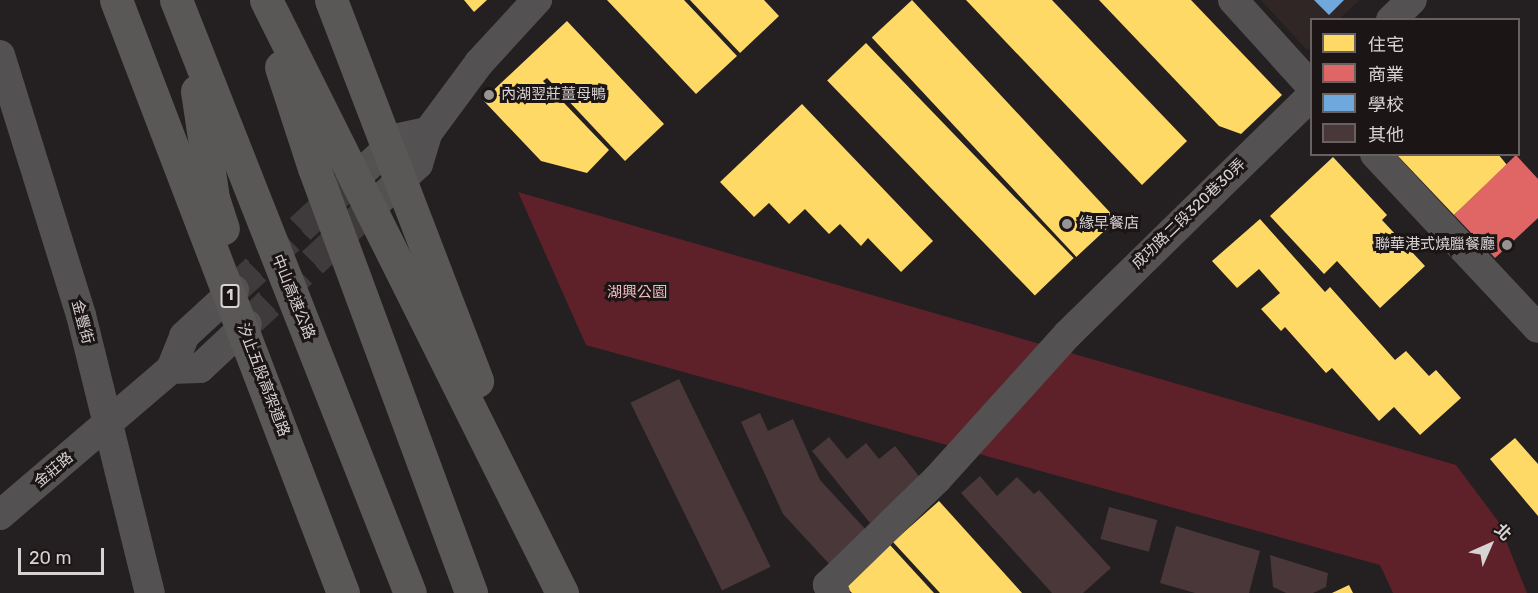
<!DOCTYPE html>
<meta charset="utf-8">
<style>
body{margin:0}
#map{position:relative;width:1538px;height:593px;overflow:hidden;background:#241f20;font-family:Rubik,"Noto Sans TC",sans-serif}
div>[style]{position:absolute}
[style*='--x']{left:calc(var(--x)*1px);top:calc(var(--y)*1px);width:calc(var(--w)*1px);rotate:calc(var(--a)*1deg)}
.built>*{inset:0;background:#312626}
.green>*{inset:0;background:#5e212a}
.homes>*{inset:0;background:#ffd966;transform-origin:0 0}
.shops>*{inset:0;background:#e06666}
.schools>*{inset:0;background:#6fa8dc}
.building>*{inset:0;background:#4a373a;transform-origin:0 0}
.minor-tunnel>*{height:30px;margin-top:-15px;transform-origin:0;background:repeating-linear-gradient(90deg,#3f3a3b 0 30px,transparent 0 45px)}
.minor>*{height:30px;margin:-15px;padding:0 15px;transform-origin:15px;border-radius:15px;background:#535151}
.motorway>*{height:33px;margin:-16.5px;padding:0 16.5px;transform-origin:16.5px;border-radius:16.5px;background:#5a5757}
.dots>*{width:16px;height:16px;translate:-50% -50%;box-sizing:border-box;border:3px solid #1c1515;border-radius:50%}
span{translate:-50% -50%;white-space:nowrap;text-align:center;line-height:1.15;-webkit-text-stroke:6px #1c1515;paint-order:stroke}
.shield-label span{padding:2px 4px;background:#1c1515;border:2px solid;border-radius:4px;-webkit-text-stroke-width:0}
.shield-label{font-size:14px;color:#d8d3d3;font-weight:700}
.poi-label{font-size:15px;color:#d8d3d3}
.left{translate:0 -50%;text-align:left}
.right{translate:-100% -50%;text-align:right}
.street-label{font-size:15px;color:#d8d3d3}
.park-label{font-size:15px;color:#f1bcc0}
.legend{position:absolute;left:1310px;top:18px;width:210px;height:138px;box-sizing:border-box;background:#1c1515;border:2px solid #676161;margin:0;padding:8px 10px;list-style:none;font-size:18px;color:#d8d3d3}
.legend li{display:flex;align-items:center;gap:12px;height:30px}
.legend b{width:30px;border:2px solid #676161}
.north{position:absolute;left:1460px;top:515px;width:60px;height:60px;-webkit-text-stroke:4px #1c1515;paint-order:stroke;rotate:45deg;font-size:16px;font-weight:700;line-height:24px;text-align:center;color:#d8d3d3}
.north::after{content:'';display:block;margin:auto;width:21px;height:27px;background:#d8d3d3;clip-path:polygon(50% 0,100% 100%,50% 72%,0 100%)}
.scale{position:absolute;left:18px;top:548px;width:86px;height:27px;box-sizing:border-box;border:3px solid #d8d3d3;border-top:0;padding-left:8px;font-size:18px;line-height:21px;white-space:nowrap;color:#d8d3d3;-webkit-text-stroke:4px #1c1515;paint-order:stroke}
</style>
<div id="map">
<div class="built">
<div style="clip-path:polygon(1261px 0,1360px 0,1339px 19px,1312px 20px,1311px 46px,1307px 50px)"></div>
</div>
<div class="green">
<div style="clip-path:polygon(518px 192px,1456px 465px,1498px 521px,1527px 593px,1393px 593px,1380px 565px,586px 345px)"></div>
</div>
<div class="homes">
<div style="clip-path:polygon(464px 0,487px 0,474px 12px)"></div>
<div style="clip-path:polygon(607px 0,684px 0,737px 56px,696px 94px)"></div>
<div style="clip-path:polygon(690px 0,764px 0,779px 16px,740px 53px)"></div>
<div style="left:912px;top:0;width:300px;height:55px;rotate:47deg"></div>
<div style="clip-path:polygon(966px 0,1052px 0,1187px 141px,1142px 185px)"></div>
<div style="clip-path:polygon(1099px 0,1191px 0,1282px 95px,1241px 134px,1219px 126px)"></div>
<div style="clip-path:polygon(567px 21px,664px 124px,625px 161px,547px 78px,543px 81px,609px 150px,587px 173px,541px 161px,483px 100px)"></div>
<div style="left:866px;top:43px;width:299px;height:54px;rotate:46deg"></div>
<div style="clip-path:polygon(802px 104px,933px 241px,901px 272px,868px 238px,861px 246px,840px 224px,829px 234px,805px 209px,789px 224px,769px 203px,754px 217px,720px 182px)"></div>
<div style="clip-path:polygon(1498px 154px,1507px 165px,1454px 215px,1398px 156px)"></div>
<div style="clip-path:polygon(1333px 157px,1387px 215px,1382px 220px,1425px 266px,1380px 308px,1337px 261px,1324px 274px,1270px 216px)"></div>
<div style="clip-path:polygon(1260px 219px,1325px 292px,1330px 287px,1395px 360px,1406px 351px,1429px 376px,1436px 370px,1461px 398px,1420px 435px,1394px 407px,1379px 421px,1332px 368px,1326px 373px,1285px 327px,1281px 331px,1261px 309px,1280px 293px,1259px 269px,1237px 288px,1212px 261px)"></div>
<div style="clip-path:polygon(1515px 438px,1538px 464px,1538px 516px,1490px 459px)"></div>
<div style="clip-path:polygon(939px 501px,1022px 593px,940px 593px,893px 542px)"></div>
<div style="clip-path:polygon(890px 545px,934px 593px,852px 593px,845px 586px)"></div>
<div style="clip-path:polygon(1349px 585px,1353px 593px,1332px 593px)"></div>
</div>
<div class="shops">
<div style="clip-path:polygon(1516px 155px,1538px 179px,1538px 218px,1495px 258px,1454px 215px)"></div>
</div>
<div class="schools">
<div style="clip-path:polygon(1314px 0,1344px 0,1329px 15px)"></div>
</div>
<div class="building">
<div style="left:679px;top:379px;width:209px;height:54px;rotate:64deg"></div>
<div style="clip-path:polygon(760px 413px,768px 431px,793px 419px,820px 480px,868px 532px,832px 567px,783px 514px,741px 422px)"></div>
<div style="clip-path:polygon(829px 437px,847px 459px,866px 443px,879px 459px,895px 446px,922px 480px,870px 523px,812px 451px)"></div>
<div style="clip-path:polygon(980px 476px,997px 496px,1017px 477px,1034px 494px,1039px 490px,1111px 568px,1083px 593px,1052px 593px,961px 493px)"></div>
<div style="left:1109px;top:507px;width:50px;height:33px;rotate:15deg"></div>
<div style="clip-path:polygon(1176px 526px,1260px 551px,1249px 593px,1195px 593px,1160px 583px)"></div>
<div style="clip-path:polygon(1270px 555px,1328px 573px,1326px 587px,1313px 593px,1286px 593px,1273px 587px)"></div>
</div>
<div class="minor-tunnel">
<div style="--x:234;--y:290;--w:177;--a:-42.7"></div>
<div style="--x:247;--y:324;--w:178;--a:-43.2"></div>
</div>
<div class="minor">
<div style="--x:1233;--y:0;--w:118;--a:47.8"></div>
<div style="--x:1391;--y:20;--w:29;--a:-44"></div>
<div style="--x:0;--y:55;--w:272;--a:72.7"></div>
<div style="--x:81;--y:315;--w:286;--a:76.1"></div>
<div style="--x:1375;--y:154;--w:238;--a:46.9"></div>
<div style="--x:364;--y:170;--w:47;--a:-42.4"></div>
<div style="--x:399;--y:138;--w:30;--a:-12"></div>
<div style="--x:377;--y:202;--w:56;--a:-42.8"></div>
<div style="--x:418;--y:164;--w:34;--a:-73"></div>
<div style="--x:428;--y:132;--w:86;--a:-53.5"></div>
<div style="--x:479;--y:63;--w:86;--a:-47.4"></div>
<div style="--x:171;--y:369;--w:29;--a:-2"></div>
<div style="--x:200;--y:368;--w:64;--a:-43.1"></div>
<div style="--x:0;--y:515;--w:225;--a:-40.5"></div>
<div style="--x:171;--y:369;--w:35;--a:-68"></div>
<div style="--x:184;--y:336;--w:68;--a:-42.6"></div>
<div style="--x:835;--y:593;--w:11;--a:-131"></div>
<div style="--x:828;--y:585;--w:152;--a:-44.2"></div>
<div style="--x:937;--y:479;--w:195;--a:-47.9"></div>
<div style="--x:1068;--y:334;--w:342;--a:-44.4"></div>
</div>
<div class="motorway">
<div style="--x:116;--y:0;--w:635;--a:69.05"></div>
<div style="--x:176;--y:0;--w:637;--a:68.47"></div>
<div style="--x:266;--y:0;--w:663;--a:63.47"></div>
<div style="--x:331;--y:0;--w:408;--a:69"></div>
<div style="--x:281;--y:67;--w:106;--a:71.9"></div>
<div style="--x:314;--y:168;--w:453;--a:69.7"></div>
<div style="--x:197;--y:91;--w:108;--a:81.5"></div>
<div style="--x:213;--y:198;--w:32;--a:72"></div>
</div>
<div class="dots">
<div style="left:489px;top:95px;background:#999494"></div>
<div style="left:1067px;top:224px;background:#999494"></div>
<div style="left:1507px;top:245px;background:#999494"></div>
</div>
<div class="shield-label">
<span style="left:230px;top:296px">1</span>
</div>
<div class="poi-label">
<span class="left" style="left:501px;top:95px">內湖翌莊薑母鴨</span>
<span class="left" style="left:1079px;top:224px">緣早餐店</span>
<span class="right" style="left:1495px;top:245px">聯華港式燒臘餐廳</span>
</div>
<div class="street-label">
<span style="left:1189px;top:214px;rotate:-44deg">成功路二段320巷30弄</span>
<span style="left:293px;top:297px;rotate:68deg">中山高速公路</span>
<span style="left:82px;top:322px;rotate:75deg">金豐街</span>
<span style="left:263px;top:380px;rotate:69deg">汐止五股高架道路</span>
<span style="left:54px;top:470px;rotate:-40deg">金莊路</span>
</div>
<div class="park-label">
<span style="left:637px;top:293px">湖興公園</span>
</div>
<ul class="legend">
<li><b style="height:16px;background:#ffd966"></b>住宅</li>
<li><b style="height:16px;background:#e06666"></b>商業</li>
<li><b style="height:16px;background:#6fa8dc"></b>學校</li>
<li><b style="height:16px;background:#4a373a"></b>其他</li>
</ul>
<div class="north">北</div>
<div class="scale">20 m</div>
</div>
